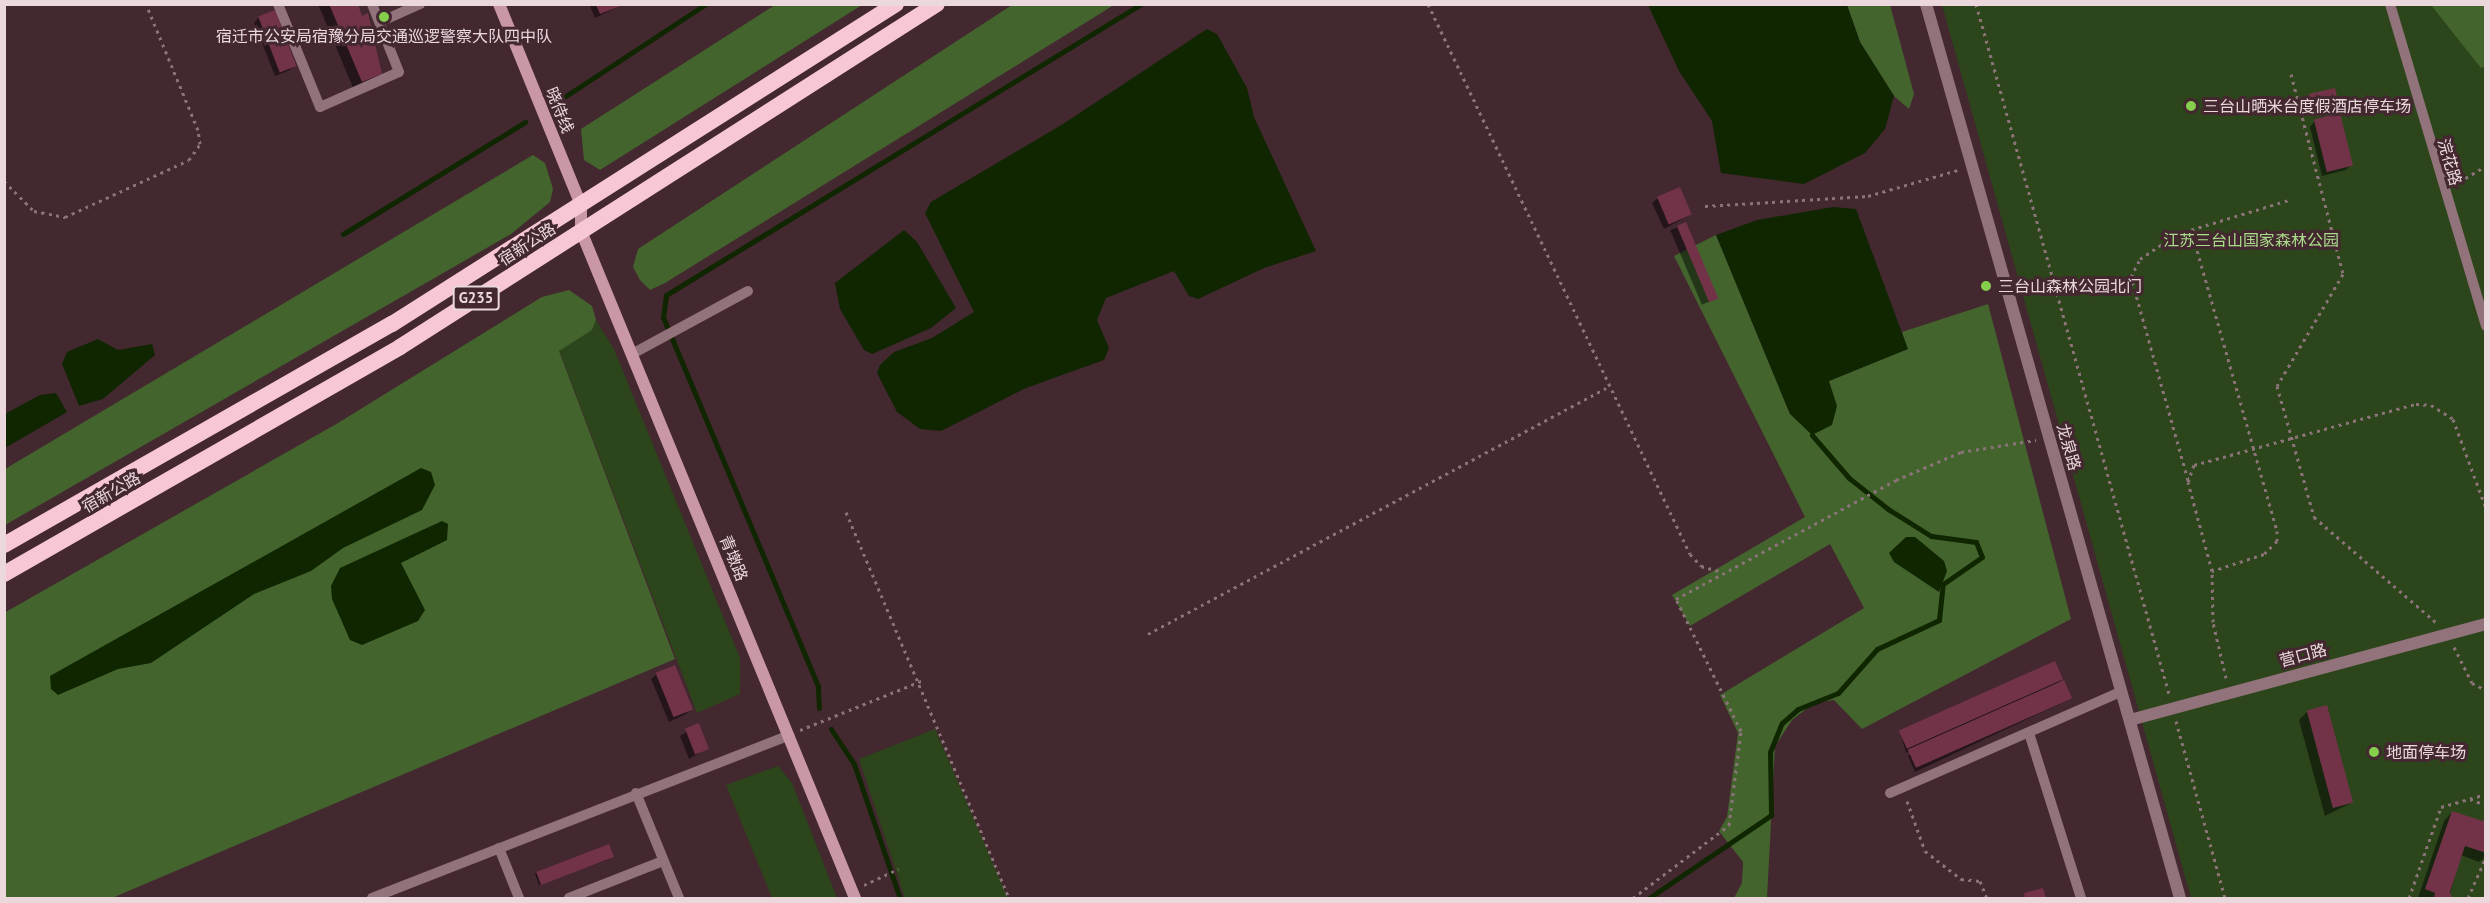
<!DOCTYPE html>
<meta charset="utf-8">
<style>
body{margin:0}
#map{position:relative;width:2490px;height:903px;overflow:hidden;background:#432830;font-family:"PT Sans","Noto Sans SC",sans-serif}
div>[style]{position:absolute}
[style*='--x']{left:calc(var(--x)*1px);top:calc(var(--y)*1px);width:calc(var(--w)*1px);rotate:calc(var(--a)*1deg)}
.green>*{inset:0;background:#2c451b}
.forest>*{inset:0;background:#43652d}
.water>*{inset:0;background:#0f2600}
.shadow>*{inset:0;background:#0007;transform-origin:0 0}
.stream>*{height:5px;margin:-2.5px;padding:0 2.5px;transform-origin:2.5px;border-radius:2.5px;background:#0f2600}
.building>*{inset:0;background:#723349;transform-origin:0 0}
.path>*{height:3px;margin-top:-1.5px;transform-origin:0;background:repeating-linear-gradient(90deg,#8a7379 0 3px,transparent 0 7.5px)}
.service>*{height:10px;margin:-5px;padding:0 5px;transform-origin:5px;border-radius:5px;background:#92727b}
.minor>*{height:12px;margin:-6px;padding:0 6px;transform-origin:6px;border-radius:6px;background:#92727b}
.tertiary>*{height:12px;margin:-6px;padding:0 6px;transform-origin:6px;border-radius:6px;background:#92727b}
.secondary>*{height:12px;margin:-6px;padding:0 6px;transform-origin:6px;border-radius:6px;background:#c997a5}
.trunk>*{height:16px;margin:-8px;padding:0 8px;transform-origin:8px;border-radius:8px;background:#f7c7d4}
.dots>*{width:16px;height:16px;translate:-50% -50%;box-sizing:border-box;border:3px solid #432830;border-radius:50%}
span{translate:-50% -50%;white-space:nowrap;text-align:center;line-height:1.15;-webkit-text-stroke:6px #432830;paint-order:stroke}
.shield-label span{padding:2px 4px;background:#432830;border:2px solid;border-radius:4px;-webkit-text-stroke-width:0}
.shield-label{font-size:15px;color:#ead8dd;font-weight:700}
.poi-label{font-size:16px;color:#ead8dd}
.left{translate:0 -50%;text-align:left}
.street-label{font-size:16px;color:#ead8dd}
.park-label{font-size:16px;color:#a9dc89}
.frame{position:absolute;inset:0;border:6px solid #ead8dd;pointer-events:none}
</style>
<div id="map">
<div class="green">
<div style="clip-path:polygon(1942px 5px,2485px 5px,2485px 898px,2191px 898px)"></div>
<div style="clip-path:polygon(596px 320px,614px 349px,740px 658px,740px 694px,697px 713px,559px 350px,592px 330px)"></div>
<div style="clip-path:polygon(935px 729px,1008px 898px,905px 898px,859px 759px)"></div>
<div style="clip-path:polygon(778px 766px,792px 783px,837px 898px,772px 898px,726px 785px)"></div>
</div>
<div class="forest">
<div style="clip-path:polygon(775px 5px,862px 5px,600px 170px,584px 160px,581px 129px)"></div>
<div style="clip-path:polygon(1012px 5px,1114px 5px,665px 283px,650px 290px,640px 280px,633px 267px,638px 249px)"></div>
<div style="clip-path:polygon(1847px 5px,1890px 5px,1914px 94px,1909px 109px,1894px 96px,1860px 42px)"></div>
<div style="clip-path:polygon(2431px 5px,2485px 5px,2485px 66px,2481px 68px)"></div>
<div style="clip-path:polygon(533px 155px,545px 163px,553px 189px,550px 202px,511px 234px,5px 525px,5px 469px)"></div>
<div style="clip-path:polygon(1716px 235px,1790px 414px,1829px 381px,1907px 349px,1902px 332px,1988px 304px,2071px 619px,1862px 729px,1834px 700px,1814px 703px,1792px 720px,1775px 746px,1767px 898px,1734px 898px,1742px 883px,1743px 862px,1719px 831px,1727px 817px,1738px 733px,1720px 695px,1864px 608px,1830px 544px,1690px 626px,1672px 595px,1805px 517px,1674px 256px)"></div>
<div style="clip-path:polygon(569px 290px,592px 306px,596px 320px,592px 330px,559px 351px,675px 659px,112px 898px,5px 898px,4px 613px,338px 423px,542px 297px)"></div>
</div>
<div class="water">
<div style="clip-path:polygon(1648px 5px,1847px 5px,1860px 42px,1894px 96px,1885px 129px,1865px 153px,1804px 184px,1721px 173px,1712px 121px,1679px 71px)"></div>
<div style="clip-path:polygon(1207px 29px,1217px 34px,1247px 88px,1254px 117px,1316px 251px,1264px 268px,1198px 299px,1189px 296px,1174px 271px,1106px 298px,1097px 320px,1109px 348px,1104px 360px,1026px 388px,941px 431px,920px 429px,897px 412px,877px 373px,880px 365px,894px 352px,932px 338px,974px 312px,925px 213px,931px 202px,1063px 124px)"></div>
<div style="clip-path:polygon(1833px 207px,1856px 209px,1908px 349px,1829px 381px,1837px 406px,1832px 425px,1812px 435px,1790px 414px,1716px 235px,1757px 220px)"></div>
<div style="clip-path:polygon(904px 230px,917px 242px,956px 308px,931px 328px,872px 354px,864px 350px,840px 309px,835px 283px)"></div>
<div style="clip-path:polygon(98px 339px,118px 350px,152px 344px,155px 355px,103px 399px,79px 406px,62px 364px,67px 352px)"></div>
<div style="clip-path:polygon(56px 393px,67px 412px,5px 448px,5px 414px,40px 395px)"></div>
<div style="clip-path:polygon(421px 468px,431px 472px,435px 485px,422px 510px,343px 548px,311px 571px,254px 594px,151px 663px,118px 669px,58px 695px,51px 689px,50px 676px)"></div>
<div style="clip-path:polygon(442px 521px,448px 524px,447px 540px,401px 563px,425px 610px,418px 621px,362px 645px,350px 640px,332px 599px,331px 586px,340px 568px)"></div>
<div style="clip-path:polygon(1906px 537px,1915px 537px,1944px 561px,1947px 571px,1939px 592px,1894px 562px,1889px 553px)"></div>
</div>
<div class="shadow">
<div style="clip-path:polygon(318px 4px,356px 4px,362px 18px,367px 15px,381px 73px,372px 82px,354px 90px)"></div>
<div style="clip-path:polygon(589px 4px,624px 4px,595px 18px)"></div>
<div style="clip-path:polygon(259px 17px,295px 65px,290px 70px,275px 76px,254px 23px)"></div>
<div style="clip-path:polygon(2310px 96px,2337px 100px,2311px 109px)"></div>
<div style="clip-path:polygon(2315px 121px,2351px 165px,2346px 170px,2322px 176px,2310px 127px)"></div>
<div style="clip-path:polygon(1658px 198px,1690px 215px,1664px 229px,1652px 203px)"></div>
<div style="left:1685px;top:224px;width:81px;height:16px;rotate:67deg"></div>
<div style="clip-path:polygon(657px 674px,691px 709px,686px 714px,669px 722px,651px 679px)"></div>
<div style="clip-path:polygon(2062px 679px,2055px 686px,2068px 700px,1915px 772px,1908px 756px,1915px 749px,1906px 753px,1901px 735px)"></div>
<div style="clip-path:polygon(2308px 711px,2351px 803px,2325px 816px,2299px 720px)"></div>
<div style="clip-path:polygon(698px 725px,708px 748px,689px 759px,680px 736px)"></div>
<div style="clip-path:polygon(2452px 812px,2486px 824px,2486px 856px,2479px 862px,2461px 855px,2449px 898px,2418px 898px,2444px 821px)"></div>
<div style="clip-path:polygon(610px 859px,539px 885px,535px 874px,537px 872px)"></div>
</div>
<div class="stream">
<div style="--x:552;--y:105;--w:184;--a:-33.3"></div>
<div style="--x:343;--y:234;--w:214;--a:-31.6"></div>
<div style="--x:819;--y:708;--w:22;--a:-93"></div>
<div style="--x:818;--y:686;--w:400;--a:-112.8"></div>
<div style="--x:663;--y:317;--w:22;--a:-82"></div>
<div style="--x:666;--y:295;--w:557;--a:-31.49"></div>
<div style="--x:831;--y:729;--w:42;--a:56.7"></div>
<div style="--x:854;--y:764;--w:142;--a:71.1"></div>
<div style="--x:1649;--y:898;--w:148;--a:-34.2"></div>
<div style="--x:1771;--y:815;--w:63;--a:-90.9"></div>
<div style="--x:1770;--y:752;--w:31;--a:-68"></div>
<div style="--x:1782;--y:723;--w:21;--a:-41"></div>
<div style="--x:1798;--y:709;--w:43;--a:-21.8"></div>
<div style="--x:1838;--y:693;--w:59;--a:-48.4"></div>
<div style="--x:1877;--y:649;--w:68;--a:-25.1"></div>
<div style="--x:1939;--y:620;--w:36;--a:-84"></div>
<div style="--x:1943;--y:584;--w:47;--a:-34.7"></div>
<div style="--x:1982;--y:557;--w:16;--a:-112"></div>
<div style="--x:1976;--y:542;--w:45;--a:-172.4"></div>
<div style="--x:1931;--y:536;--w:51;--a:-147.9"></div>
<div style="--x:1888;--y:509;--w:50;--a:-141.5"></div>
<div style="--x:1849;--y:478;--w:57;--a:-130.7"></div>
</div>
<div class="building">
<div style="clip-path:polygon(329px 4px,358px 4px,362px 16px,368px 13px,382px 74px,362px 82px)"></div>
<div style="clip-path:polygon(596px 5px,623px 5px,600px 14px)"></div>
<div style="left:275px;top:10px;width:60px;height:18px;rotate:69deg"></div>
<div style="left:2335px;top:88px;width:13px;height:27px;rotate:77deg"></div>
<div style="left:2340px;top:113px;width:54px;height:27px;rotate:76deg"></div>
<div style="left:1680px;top:187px;width:30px;height:25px;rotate:67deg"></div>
<div style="left:1686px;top:222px;width:83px;height:10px;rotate:67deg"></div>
<div style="left:2055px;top:661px;width:20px;height:171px;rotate:66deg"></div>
<div style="left:675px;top:665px;width:48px;height:21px;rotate:68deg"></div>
<div style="left:2064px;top:680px;width:20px;height:171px;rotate:66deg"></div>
<div style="left:2327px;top:705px;width:101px;height:21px;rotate:75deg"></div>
<div style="left:699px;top:723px;width:28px;height:15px;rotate:69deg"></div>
<div style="clip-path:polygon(2452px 811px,2486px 822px,2486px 853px,2465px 846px,2450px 892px,2452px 898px,2434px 898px,2435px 893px,2425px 889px)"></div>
<div style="left:609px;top:844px;width:14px;height:78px;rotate:69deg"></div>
<div style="clip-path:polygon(2043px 888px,2046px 898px,2025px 898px,2024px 893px)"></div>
</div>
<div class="path">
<div style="--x:1428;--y:4;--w:609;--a:64.53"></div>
<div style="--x:1690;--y:554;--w:16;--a:47"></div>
<div style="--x:1701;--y:566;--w:22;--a:16"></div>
<div style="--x:1976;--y:4;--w:716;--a:74.37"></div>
<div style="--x:2291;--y:74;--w:207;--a:75.4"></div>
<div style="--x:2343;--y:274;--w:130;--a:120.5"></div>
<div style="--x:2277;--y:386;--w:136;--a:74.2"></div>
<div style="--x:2314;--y:517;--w:162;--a:40.8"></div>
<div style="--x:4;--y:181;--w:42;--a:45"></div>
<div style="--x:34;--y:211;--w:32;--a:11"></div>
<div style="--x:65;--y:217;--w:136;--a:-24.7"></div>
<div style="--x:189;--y:160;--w:19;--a:-55"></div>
<div style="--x:200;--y:144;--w:14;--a:-98"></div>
<div style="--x:198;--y:130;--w:136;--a:-112.4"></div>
<div style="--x:2459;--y:182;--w:31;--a:-31"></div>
<div style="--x:1705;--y:206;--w:163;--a:-3.5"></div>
<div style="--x:1868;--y:196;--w:94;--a:-16.1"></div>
<div style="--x:2191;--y:229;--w:314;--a:74.1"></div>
<div style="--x:2277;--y:531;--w:10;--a:90"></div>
<div style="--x:2277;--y:541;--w:18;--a:135"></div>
<div style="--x:2264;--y:554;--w:55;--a:161.9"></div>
<div style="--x:2188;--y:480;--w:211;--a:-105.7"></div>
<div style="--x:2131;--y:277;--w:20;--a:-63"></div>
<div style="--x:2140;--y:259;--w:45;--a:-34"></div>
<div style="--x:2177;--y:234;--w:117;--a:-16.9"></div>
<div style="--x:846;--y:512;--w:419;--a:67.1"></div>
<div style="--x:1148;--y:634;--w:520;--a:-28.24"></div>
<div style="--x:2454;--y:647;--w:40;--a:63.4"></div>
<div style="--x:2472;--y:683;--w:16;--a:27"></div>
<div style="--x:2226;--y:678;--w:57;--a:-103.1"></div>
<div style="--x:2213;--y:622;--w:51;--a:-91.1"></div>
<div style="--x:2212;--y:571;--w:92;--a:-105.1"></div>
<div style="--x:2188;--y:482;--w:18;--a:-71"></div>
<div style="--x:2194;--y:465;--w:230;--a:-15.4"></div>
<div style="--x:2416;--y:404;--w:15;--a:4"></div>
<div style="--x:2431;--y:405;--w:26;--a:32"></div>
<div style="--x:2453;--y:419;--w:95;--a:69.7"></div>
<div style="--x:2176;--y:721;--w:184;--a:74.5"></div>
<div style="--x:800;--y:730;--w:131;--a:-22"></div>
<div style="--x:2470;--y:799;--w:17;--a:21"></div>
<div style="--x:1907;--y:801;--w:53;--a:70.2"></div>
<div style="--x:1925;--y:851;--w:46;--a:37.9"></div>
<div style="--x:1961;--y:879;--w:19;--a:6"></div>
<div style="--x:1980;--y:881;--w:18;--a:68"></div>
<div style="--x:864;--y:885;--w:38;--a:-25"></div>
<div style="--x:1633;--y:898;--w:121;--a:-37.2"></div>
<div style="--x:1729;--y:825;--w:95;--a:-82.7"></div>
<div style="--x:1741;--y:731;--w:147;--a:-116.2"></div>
<div style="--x:1676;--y:599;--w:250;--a:-28.4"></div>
<div style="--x:1896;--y:480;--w:71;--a:-23.3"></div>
<div style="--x:1961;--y:452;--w:76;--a:-9.1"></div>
<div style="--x:2409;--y:898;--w:96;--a:-70.6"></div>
<div style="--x:2441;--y:807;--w:47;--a:-16.1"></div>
<div style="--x:2468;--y:898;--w:45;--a:-66.3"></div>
</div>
<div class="service">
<div style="--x:278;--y:4;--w:111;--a:67.8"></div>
<div style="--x:320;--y:107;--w:86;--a:-23.9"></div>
<div style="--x:399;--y:72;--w:73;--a:-111.7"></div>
<div style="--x:2390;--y:4;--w:336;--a:73.4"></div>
<div style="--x:380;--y:22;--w:44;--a:-24.2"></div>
<div style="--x:632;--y:354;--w:132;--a:-28.5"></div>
<div style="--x:2029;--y:733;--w:173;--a:72.5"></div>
<div style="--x:636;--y:793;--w:113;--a:67.7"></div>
<div style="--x:1890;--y:793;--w:253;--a:-23.7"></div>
<div style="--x:499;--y:848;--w:54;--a:68.2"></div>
<div style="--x:372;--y:898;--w:448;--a:-21.3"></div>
<div style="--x:569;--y:898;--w:101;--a:-21.5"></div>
</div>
<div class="minor">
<div style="--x:2130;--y:720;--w:369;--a:-15.1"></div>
</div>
<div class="tertiary">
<div style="--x:1926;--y:4;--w:929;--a:74.14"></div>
</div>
<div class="secondary">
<div style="--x:499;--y:4;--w:217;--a:67.8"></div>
<div style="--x:581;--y:205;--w:26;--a:90"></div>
<div style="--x:581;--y:231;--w:721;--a:67.67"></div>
</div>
<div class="trunk">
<div style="--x:4;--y:545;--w:447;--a:-29.7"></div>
<div style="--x:392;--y:324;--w:597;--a:-32.41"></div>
<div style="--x:4;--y:574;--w:456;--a:-29.8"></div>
<div style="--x:400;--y:347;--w:637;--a:-32.57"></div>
</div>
<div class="dots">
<div style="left:384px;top:17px;background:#85cf4d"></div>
<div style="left:2191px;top:106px;background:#85cf4d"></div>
<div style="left:1986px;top:286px;background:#85cf4d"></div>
<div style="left:2374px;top:752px;background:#85cf4d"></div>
</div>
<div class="shield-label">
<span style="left:476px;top:298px">G235</span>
</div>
<div class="poi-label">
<span style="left:384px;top:36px">宿迁市公安局宿豫分局交通巡逻警察大队四中队</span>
<span class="left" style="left:2203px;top:106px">三台山晒米台度假酒店停车场</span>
<span class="left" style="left:1998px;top:286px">三台山森林公园北门</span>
<span class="left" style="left:2386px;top:752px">地面停车场</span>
</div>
<div class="street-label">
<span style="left:560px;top:110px;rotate:68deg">晓侍线</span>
<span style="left:2450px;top:162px;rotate:74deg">浣花路</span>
<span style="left:527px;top:244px;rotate:-33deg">宿新公路</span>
<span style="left:2069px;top:447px;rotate:74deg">龙泉路</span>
<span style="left:111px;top:492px;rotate:-30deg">宿新公路</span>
<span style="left:734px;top:558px;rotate:68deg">青墩路</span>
<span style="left:2303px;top:655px;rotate:-15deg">营口路</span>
</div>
<div class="park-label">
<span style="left:2251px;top:240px">江苏三台山国家森林公园</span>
</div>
<div class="frame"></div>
</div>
